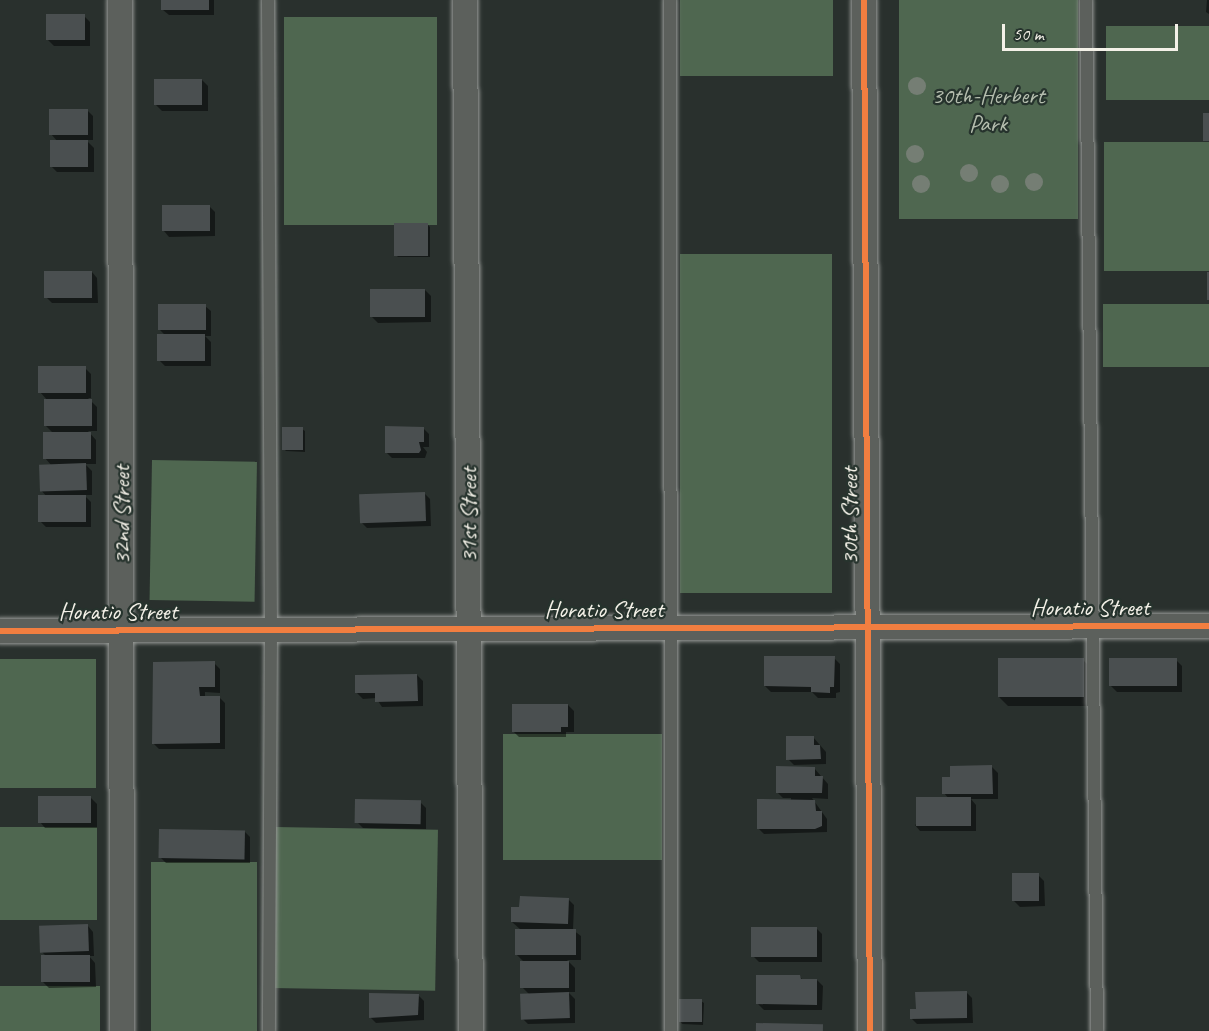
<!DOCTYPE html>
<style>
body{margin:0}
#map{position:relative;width:1209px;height:1031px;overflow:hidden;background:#29302d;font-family:Caveat,sans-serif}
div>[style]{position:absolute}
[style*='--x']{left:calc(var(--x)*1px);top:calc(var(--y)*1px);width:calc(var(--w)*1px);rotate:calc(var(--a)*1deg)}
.green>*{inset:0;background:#4f6750;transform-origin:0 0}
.shadow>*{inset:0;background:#0007}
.building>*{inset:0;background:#4a4f50;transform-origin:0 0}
.roads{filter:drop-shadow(0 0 2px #969996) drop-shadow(0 0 2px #969996)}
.lane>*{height:12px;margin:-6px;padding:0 6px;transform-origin:6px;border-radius:6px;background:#5c605c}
.street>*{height:24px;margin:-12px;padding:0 12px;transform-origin:12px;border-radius:12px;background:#5c605c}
.cycleway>*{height:6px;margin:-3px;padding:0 3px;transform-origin:3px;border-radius:3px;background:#f27e40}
.trees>*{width:18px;height:18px;margin:-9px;border-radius:50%;background:#757e74}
span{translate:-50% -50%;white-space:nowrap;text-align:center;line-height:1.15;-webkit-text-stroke:4.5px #26332d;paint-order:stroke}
.park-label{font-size:24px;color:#b4bdae}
.street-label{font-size:24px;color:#f4f1e8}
.scale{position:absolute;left:1002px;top:24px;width:176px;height:27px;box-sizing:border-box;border:3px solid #f4f1e8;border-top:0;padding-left:8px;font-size:18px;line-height:21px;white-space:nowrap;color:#f4f1e8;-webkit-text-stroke:4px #26332d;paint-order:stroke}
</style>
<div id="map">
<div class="green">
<div style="left:680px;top:0;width:153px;height:76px"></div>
<div style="left:899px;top:0;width:179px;height:219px"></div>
<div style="left:437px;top:17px;width:208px;height:153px;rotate:90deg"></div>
<div style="left:1209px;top:26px;width:74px;height:103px;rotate:90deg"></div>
<div style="left:1104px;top:142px;width:105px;height:129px"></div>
<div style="left:680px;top:254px;width:152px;height:339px"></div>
<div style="left:1103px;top:304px;width:106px;height:63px"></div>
<div style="left:152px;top:460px;width:105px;height:140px;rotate:1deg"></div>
<div style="left:96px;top:659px;width:129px;height:96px;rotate:90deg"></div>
<div style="left:503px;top:734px;width:159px;height:126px"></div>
<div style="left:0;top:827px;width:97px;height:93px"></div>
<div style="left:275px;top:827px;width:163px;height:161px;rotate:1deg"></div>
<div style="left:151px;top:862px;width:106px;height:169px"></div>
<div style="left:100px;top:986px;width:45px;height:100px;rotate:90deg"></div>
</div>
<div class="shadow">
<div style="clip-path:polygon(163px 0,214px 0,214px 15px,169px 15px,163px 10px)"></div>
<div style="clip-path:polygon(1207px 0,1209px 0,1209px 14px,1206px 12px)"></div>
<div style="clip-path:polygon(84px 16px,90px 22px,90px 46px,54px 46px,48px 40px)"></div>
<div style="clip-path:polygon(202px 80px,208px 86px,208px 111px,162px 111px,156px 105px)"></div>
<div style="clip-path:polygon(87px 110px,93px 116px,93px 140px,86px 140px,94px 148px,94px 172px,57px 172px,51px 166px,58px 142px,51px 134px)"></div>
<div style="clip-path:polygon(209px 206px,215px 212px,215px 236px,169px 237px,164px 231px)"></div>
<div style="clip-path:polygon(428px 225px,430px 227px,430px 257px,398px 257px,396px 255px)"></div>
<div style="clip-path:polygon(92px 272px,97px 278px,98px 303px,52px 303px,46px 297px)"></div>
<div style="clip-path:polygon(425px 290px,431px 296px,431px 322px,378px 323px,372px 317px)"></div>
<div style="clip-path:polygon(205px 306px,211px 311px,211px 336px,205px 336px,211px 342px,211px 366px,165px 366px,159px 360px,166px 336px,160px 330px)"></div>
<div style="clip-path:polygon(85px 368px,91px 374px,91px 398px,88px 398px,97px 407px,97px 431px,88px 431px,96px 440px,96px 464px,85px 464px,92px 471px,92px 495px,84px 495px,91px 502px,91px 527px,46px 527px,40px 521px,47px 497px,40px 489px,51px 465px,45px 458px,54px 434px,46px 426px,48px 401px,40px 392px)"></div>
<div style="clip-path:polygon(423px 428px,429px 434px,429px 447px,423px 447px,427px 452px,425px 458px,392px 458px,386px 452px)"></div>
<div style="clip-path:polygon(302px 429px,305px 431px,305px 452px,286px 451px,284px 449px)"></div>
<div style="clip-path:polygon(424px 493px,430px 499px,431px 526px,367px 528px,361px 522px)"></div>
<div style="clip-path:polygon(834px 658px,840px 664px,840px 692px,836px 693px,836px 698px,818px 698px,812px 692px,771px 692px,765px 686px)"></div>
<div style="clip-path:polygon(1083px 660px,1092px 669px,1092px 706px,1008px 706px,999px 697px)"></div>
<div style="clip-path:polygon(1176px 660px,1182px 666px,1182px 692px,1117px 692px,1111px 686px)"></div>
<div style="clip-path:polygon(214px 663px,220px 669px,220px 693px,205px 692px,205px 697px,219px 697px,225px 703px,225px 749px,159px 749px,153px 743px)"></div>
<div style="clip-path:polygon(417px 675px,423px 681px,423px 706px,382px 707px,376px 698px,363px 699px,357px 693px)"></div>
<div style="clip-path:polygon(568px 705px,574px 711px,574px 732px,566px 732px,566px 737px,519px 737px,513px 731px)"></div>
<div style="clip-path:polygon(813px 737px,826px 752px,826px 764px,794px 765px,788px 759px)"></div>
<div style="clip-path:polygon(992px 767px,998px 773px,998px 799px,971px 799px,976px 805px,976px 831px,920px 831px,915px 825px,949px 799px,944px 793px,952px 778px)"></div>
<div style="clip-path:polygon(814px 768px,828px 784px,828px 799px,812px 798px,827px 819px,827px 832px,764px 834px,758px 828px,791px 801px,791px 798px,783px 798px,777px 792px)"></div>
<div style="clip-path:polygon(91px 798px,97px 804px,97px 828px,45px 828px,40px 822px)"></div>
<div style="clip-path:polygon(420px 802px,426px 808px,426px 829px,363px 828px,357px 822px)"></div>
<div style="clip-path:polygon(244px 831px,250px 837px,250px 863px,166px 863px,160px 857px)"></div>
<div style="clip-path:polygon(1038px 875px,1044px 881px,1045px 906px,1020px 907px,1014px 901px)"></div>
<div style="clip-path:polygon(568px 899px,574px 905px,573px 930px,581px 936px,581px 960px,567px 960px,575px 968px,575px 992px,568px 992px,575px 999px,575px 1023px,528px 1024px,522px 1018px,529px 994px,522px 987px,525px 963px,516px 954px,521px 930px,512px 922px)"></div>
<div style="clip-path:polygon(88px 926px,93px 932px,94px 956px,89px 956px,95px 963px,96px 987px,49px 988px,43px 982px,47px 957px,41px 951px)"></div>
<div style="clip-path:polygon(816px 928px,822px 934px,822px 962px,759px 962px,753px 956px)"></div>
<div style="clip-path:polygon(800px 977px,803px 980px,817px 980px,823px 986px,822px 1010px,764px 1010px,758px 1004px)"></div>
<div style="clip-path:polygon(966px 992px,972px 998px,973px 1023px,917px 1024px,911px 1018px)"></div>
<div style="clip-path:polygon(418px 995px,424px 1001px,424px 1020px,376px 1023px,370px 1017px)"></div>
<div style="clip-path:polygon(701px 1001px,704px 1003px,703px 1025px,682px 1024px,680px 1021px)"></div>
</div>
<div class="building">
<div style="left:161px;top:0;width:48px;height:10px"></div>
<div style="left:46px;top:14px;width:39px;height:26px"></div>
<div style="left:154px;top:79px;width:48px;height:26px"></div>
<div style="left:49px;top:109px;width:39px;height:26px"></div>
<div style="left:1203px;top:113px;width:6px;height:28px"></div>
<div style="left:88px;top:140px;width:27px;height:38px;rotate:90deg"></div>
<div style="left:162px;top:205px;width:48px;height:26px"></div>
<div style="left:394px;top:223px;width:34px;height:33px"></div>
<div style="left:44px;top:271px;width:48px;height:27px"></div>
<div style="left:1207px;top:272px;width:2px;height:28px"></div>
<div style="left:370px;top:289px;width:55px;height:28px"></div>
<div style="left:158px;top:304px;width:48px;height:26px"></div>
<div style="left:157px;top:334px;width:48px;height:27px"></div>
<div style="left:86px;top:366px;width:27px;height:48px;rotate:90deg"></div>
<div style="left:92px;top:399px;width:27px;height:48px;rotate:90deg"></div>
<div style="clip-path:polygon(385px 426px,424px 427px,424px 442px,419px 442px,421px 450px,419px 453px,385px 453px)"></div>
<div style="left:282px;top:427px;width:21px;height:23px"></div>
<div style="left:43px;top:432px;width:48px;height:27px"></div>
<div style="left:86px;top:463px;width:27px;height:47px;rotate:88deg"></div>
<div style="left:425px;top:492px;width:29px;height:66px;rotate:88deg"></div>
<div style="left:38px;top:495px;width:48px;height:27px"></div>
<div style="clip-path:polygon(764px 656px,835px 656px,834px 687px,830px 687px,830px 693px,811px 692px,811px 687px,764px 686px)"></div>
<div style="left:998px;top:658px;width:86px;height:39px"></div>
<div style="left:1109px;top:658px;width:68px;height:28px"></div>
<div style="clip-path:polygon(215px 661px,215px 687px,199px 687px,200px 696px,220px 696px,220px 743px,152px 744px,153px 662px)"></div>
<div style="clip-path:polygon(417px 674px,418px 701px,375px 702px,375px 693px,355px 693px,355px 675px)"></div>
<div style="clip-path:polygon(512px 704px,568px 704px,568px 727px,561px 727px,561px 732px,512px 732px)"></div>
<div style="clip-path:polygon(786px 736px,814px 736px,814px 745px,820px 745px,821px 759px,786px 760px)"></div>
<div style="clip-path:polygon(992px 765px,993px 794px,942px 794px,942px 777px,950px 777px,950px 766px)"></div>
<div style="clip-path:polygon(776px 766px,815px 767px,815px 776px,823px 776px,822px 793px,776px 793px)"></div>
<div style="left:91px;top:796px;width:27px;height:53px;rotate:90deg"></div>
<div style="left:916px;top:797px;width:55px;height:29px"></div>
<div style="left:355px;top:799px;width:66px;height:24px;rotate:1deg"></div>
<div style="clip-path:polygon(757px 799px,815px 800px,816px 811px,822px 811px,822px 826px,815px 829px,757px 829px)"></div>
<div style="left:159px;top:829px;width:86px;height:29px;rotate:1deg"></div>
<div style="left:1039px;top:873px;width:28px;height:27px;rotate:90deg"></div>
<div style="clip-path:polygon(520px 896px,569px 898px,568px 924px,511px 922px,511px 907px,519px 907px)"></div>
<div style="left:88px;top:924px;width:27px;height:49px;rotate:88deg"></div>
<div style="left:751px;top:927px;width:66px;height:30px"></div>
<div style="left:515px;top:929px;width:61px;height:26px"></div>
<div style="left:90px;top:955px;width:27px;height:49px;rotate:90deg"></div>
<div style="left:520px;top:961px;width:49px;height:27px"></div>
<div style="clip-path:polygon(756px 975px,800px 975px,801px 979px,817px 979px,817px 1005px,756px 1004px)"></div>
<div style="clip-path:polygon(967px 991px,967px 1018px,910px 1019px,910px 1009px,916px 1009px,915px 992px)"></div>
<div style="left:569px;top:992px;width:26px;height:49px;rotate:88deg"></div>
<div style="clip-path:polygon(369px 993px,419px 994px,418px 1015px,369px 1018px)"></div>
<div style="left:679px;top:999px;width:23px;height:23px"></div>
<div style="left:756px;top:1023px;width:67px;height:8px;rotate:1deg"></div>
</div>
<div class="roads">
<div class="lane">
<div style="--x:268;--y:0;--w:629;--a:89.73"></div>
<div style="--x:271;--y:629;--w:402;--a:90.3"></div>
<div style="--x:670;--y:0;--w:1031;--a:89.94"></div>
<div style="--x:1086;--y:0;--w:1031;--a:89.39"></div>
</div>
<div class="street">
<div style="--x:120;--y:0;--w:1031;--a:89.89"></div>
<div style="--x:465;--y:0;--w:1031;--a:89.67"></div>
<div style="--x:864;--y:0;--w:1031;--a:89.67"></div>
<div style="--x:0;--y:631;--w:1209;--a:-0.24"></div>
</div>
</div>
<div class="cycleway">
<div style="--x:864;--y:0;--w:1031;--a:89.67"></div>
<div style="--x:0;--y:631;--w:1209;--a:-0.24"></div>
</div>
<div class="trees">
<div style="left:917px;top:86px"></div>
<div style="left:915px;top:154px"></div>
<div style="left:969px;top:173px"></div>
<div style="left:1034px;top:182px"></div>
<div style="left:921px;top:184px"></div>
<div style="left:1000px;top:184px"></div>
</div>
<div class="park-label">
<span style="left:988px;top:110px">30th-Herbert<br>Park</span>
</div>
<div class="street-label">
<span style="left:122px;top:515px;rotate:-90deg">32nd Street</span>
<span style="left:469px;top:515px;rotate:-90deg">31st Street</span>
<span style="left:850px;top:516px;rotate:-90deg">30th Street</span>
<span style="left:1090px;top:608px">Horatio Street</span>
<span style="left:604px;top:610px">Horatio Street</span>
<span style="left:118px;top:612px">Horatio Street</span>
</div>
<div class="scale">50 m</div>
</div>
